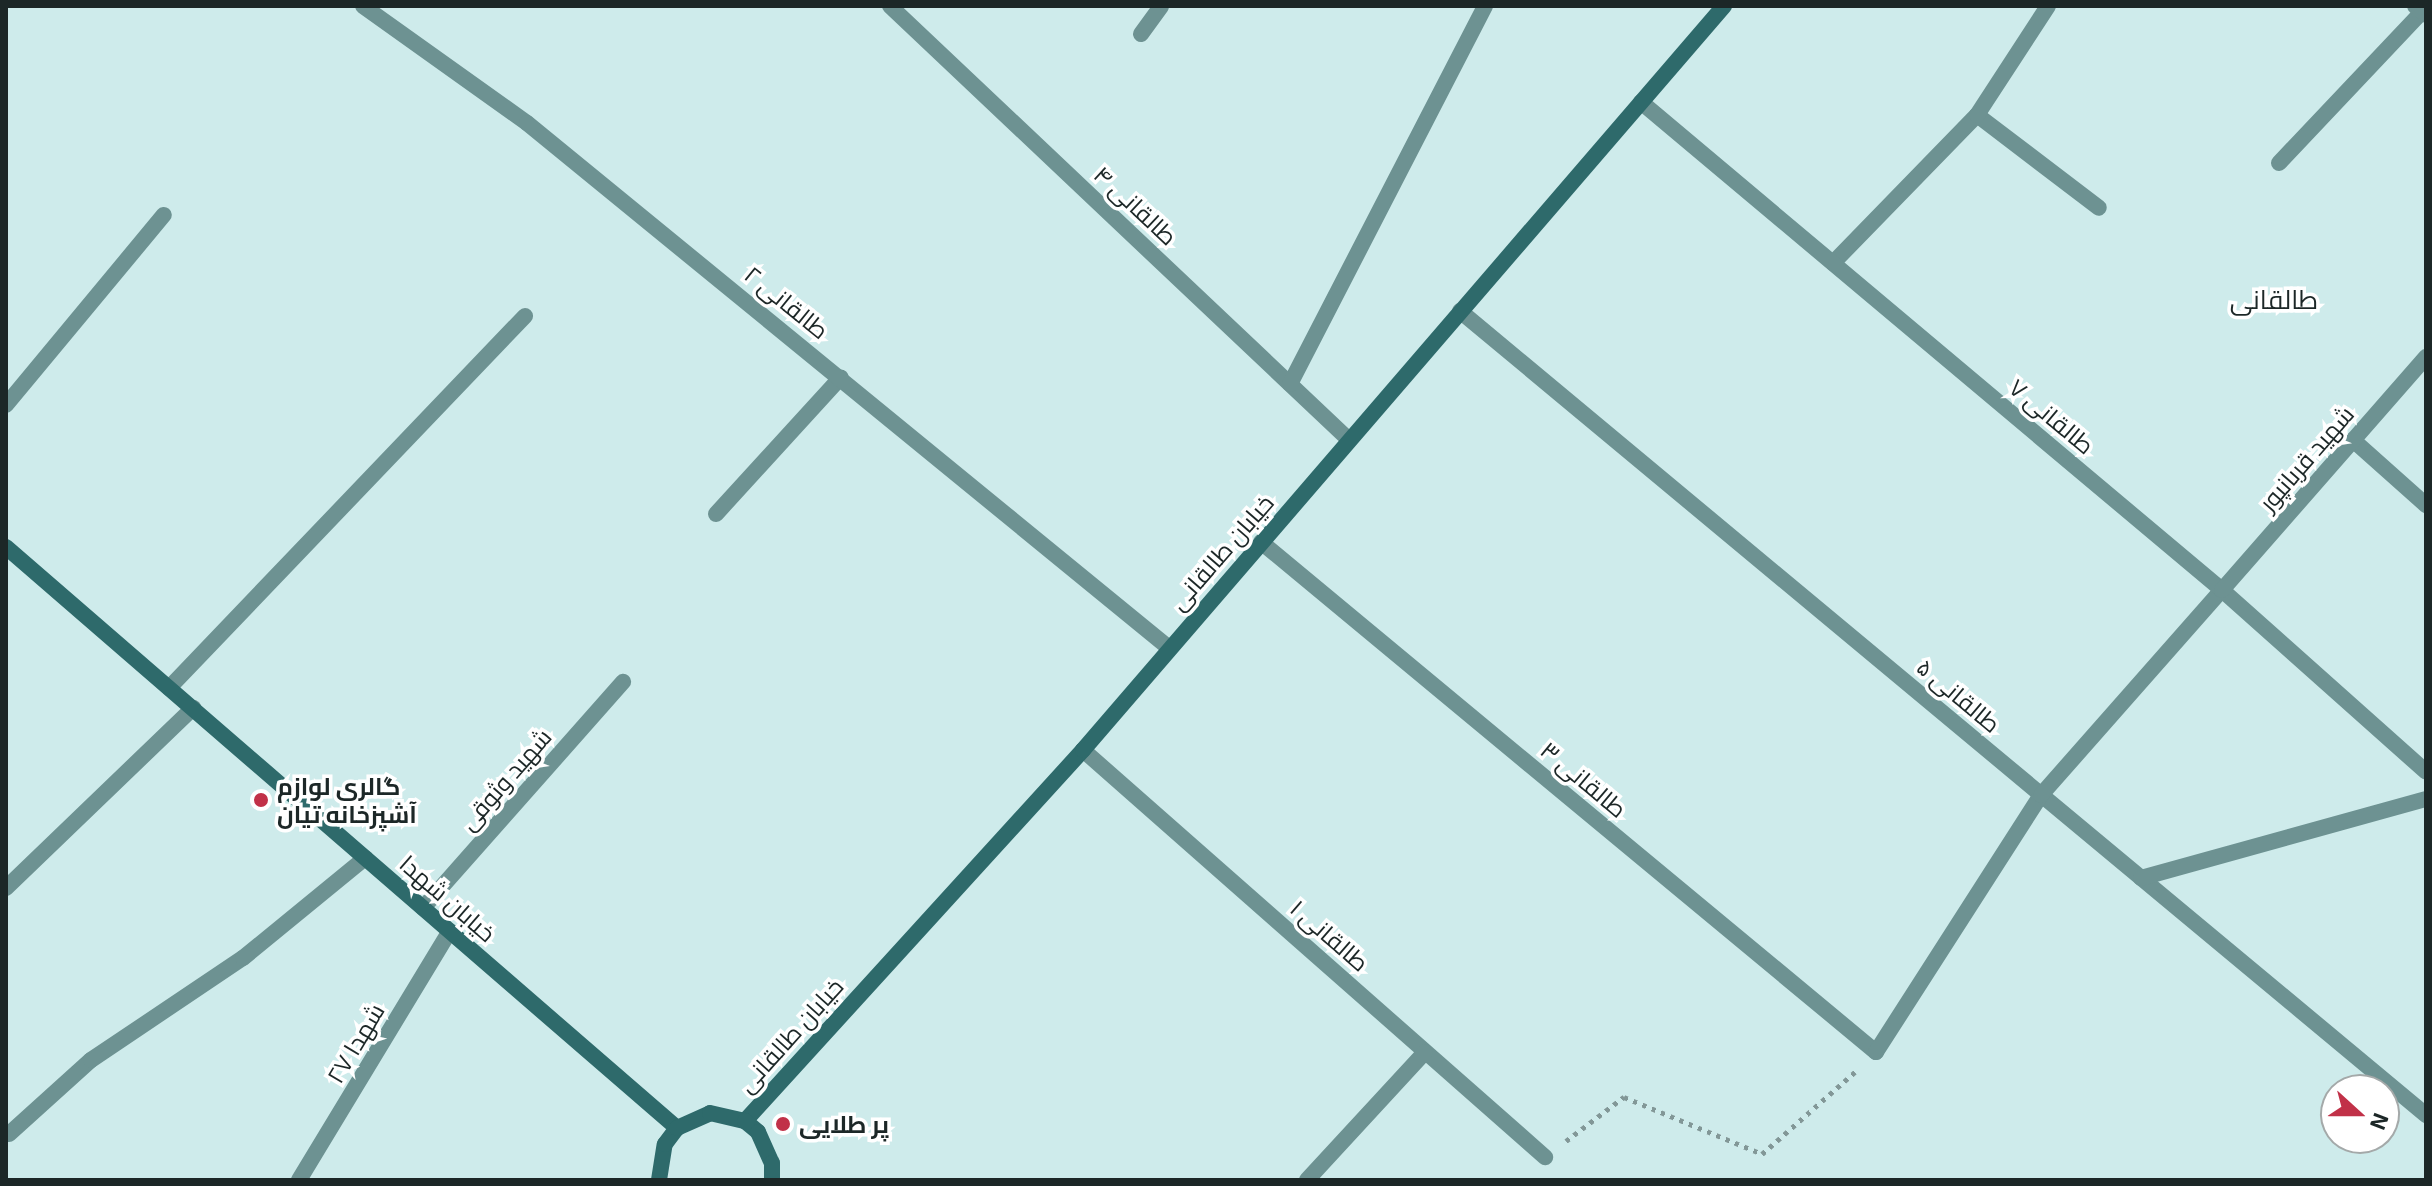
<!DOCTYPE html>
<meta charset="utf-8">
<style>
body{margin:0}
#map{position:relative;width:2432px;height:1186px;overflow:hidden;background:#ceebeb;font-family:"Exo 2",Cairo,sans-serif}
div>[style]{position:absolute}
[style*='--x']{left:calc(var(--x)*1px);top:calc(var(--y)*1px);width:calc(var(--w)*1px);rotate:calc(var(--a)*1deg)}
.path>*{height:5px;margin-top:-2.5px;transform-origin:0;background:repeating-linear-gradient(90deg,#829797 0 4px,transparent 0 10px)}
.lane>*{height:16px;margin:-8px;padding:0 8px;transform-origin:8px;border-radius:8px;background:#6d9292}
.street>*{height:16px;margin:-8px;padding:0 8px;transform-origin:8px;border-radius:8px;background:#6d9292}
.secondary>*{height:16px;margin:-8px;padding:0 8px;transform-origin:8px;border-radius:8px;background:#2e6a6b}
.dots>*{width:22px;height:22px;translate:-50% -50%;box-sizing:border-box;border:4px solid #fff;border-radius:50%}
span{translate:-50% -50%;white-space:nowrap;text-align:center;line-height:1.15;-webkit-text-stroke:7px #fff;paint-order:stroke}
.street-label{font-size:24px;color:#1c2727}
.poi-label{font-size:24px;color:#1c2727;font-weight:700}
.left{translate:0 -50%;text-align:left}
.neighbourhood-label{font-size:26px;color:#1c2727}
.frame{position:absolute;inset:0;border:8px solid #1c2727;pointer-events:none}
.north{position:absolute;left:2320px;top:1074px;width:80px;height:80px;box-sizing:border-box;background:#fff;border:2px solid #a4a9a9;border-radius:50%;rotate:111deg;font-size:22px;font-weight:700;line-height:32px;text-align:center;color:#1c2727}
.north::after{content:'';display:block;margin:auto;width:28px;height:36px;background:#c13148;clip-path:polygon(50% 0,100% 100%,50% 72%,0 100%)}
</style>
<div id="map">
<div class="path">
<div style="--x:1566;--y:1141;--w:73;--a:-37.2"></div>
<div style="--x:1624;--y:1097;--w:149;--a:22.4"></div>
<div style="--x:1762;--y:1154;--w:124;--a:-41.4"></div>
</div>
<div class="lane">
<div style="--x:1141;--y:34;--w:34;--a:-54"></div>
<div style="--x:1977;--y:115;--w:153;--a:37.3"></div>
<div style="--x:2279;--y:163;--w:208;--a:-46.6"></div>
<div style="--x:1833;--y:263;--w:206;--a:-45.8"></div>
<div style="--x:1977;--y:115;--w:130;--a:-56.9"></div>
<div style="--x:1460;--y:311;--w:1257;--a:39.77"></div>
<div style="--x:6;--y:405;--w:247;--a:-50.3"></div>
<div style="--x:2353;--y:440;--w:98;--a:41.7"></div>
<div style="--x:716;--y:514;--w:185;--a:-47.6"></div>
<div style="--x:1261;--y:542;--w:799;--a:39.67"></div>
<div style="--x:1876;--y:1052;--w:305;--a:-57.3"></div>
<div style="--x:2041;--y:795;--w:273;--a:-48.6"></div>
<div style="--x:169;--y:688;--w:515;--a:-46.26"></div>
<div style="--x:1083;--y:750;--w:616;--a:41.38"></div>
<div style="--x:2141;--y:878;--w:296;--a:-15.5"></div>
<div style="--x:6;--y:888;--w:260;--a:-43.9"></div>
<div style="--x:423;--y:908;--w:302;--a:-48.5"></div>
<div style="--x:9;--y:1134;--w:110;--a:-42.1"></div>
<div style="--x:91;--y:1060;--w:183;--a:-33.9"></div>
<div style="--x:243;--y:958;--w:158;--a:-39.3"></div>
<div style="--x:299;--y:1180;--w:291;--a:-58.8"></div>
<div style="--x:1307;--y:1180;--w:174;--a:-47.3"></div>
</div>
<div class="street">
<div style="--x:363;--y:6;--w:201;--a:35.5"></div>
<div style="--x:527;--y:123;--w:829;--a:39.27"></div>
<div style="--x:890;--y:6;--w:630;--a:43.39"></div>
<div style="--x:2415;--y:6;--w:14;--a:39"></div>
<div style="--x:1641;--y:102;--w:759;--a:40.03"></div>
<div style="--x:2222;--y:590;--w:273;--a:41.7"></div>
<div style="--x:1290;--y:384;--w:425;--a:-62.7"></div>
<div style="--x:2222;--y:590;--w:310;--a:-48.8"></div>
</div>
<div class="secondary">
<div style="--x:6;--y:547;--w:888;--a:40.89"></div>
<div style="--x:745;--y:1121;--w:502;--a:-47.66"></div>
<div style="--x:1083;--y:750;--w:982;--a:-49.25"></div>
<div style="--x:659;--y:1180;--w:36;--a:-81"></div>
<div style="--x:665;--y:1144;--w:20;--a:-53"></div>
<div style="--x:677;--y:1128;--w:36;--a:-24"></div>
<div style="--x:710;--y:1113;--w:36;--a:13"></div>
<div style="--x:745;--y:1121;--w:17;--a:40"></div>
<div style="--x:758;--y:1132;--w:34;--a:66"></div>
<div style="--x:772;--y:1163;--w:17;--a:90"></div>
</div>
<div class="dots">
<div style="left:261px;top:800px;background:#c13148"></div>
<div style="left:783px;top:1124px;background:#c13148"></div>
</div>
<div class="street-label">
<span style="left:1136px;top:205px;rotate:43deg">طالقانی ۴</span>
<span style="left:787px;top:302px;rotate:39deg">طالقانی ۲</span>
<span style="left:2052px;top:416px;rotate:40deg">طالقانی ۷</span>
<span style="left:2306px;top:458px;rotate:-49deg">شهید قربانپور</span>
<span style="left:1221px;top:552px;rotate:-49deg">خیابان طالقانی</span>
<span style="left:1959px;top:695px;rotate:40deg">طالقانی ۵</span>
<span style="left:505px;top:779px;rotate:-49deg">شهید وثوقی</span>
<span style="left:1584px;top:779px;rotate:40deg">طالقانی ۳</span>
<span style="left:448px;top:898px;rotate:41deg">خیابان شهدا</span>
<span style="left:1330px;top:935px;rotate:41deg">طالقانی ۱</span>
<span style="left:790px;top:1035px;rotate:-48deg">خیابان طالقانی</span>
<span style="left:355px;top:1043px;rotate:-59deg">۲۷ شهدا</span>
</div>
<div class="poi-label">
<span class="left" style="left:277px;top:800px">گالری لوازم<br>آشپزخانه تیان</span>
<span class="left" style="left:799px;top:1124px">پر طلایی</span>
</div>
<div class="neighbourhood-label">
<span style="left:2274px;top:299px">طالقانی</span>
</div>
<div class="frame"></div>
<div class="north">N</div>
</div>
